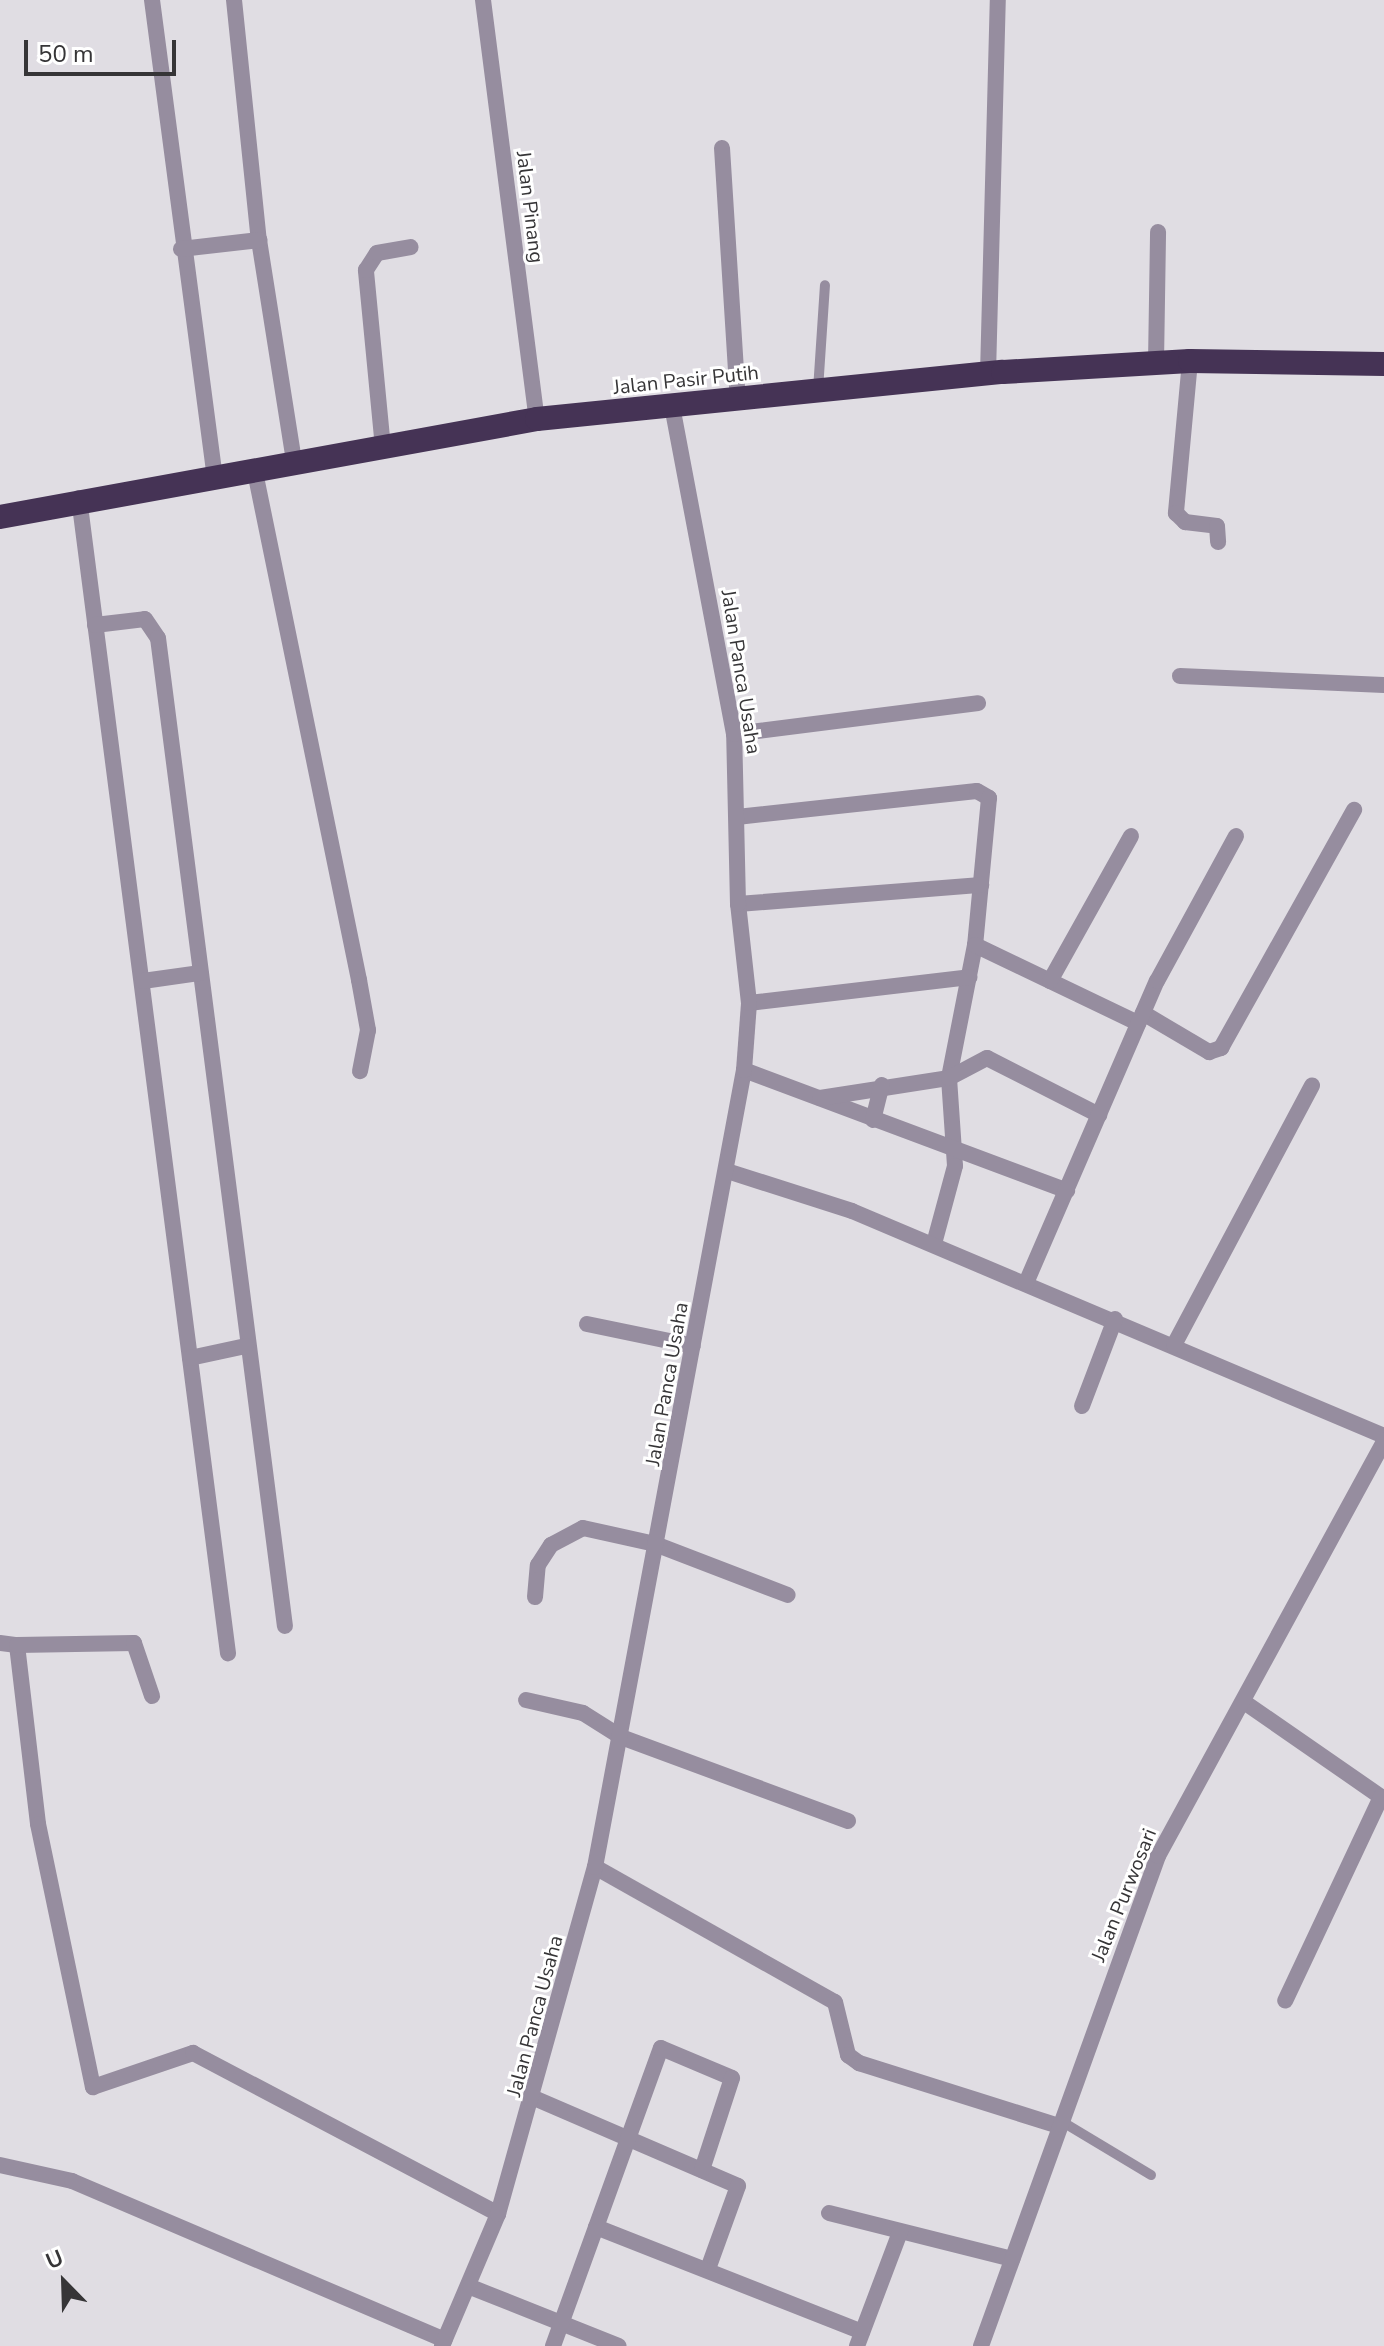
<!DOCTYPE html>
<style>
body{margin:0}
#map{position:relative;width:1384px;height:2346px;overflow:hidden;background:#e0dde3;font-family:"Nunito Sans",sans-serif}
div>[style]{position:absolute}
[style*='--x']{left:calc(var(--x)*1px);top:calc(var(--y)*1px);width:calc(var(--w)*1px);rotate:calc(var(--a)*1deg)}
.lane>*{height:10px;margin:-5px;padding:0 5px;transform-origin:5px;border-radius:5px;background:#968d9f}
.street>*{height:16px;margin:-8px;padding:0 8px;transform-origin:8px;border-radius:8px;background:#968d9f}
.highway>*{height:24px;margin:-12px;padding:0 12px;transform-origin:12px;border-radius:12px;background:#453355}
span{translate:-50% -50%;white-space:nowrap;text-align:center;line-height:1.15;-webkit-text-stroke:6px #fff;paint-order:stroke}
.street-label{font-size:20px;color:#363537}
.north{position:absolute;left:24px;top:2242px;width:80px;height:80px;-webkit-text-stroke:6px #fff;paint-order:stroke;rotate:337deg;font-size:22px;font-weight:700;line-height:32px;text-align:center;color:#363537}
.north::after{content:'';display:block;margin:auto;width:28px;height:36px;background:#363537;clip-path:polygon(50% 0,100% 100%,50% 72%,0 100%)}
.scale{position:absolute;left:24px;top:40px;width:152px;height:36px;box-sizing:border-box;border:4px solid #363537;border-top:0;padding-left:10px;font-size:24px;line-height:28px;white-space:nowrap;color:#363537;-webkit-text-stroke:6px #fff;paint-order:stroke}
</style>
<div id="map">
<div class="lane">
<div style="--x:818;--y:390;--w:105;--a:-86.2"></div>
<div style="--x:1061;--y:2121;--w:105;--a:31"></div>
</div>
<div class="street">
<div style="--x:152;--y:0;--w:478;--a:82.5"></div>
<div style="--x:234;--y:0;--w:241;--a:84.1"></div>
<div style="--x:259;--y:240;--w:224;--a:81"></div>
<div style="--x:483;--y:0;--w:422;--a:82.7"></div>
<div style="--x:722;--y:148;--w:252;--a:86.4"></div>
<div style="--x:181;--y:249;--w:79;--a:-6.6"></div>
<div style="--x:1190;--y:361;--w:153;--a:95.3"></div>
<div style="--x:1176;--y:513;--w:13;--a:45"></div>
<div style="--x:1185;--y:522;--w:32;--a:7"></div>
<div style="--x:1217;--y:526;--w:16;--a:86"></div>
<div style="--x:1156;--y:363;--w:131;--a:-89.1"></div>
<div style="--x:988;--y:374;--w:374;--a:-88.5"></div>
<div style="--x:383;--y:448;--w:179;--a:-95.5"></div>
<div style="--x:366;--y:270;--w:20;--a:-57"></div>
<div style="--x:377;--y:253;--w:34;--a:-10"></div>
<div style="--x:254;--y:467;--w:524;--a:78.43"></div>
<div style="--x:359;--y:980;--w:51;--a:79.8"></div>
<div style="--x:368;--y:1030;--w:42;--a:101"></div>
<div style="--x:79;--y:498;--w:1165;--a:82.65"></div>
<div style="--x:95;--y:625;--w:50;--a:-6.8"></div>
<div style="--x:145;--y:619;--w:23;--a:56"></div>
<div style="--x:158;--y:638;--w:996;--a:82.68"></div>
<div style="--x:1180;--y:676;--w:204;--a:2.5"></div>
<div style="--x:734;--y:734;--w:246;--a:-7.2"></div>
<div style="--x:737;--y:817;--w:241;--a:-6.2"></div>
<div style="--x:977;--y:791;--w:14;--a:30"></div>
<div style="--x:989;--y:798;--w:148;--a:95.4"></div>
<div style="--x:975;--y:945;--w:136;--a:101.1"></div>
<div style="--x:949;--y:1078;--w:88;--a:86.1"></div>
<div style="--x:955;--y:1166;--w:81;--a:105.1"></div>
<div style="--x:738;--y:904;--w:244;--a:-4.5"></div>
<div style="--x:975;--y:945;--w:181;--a:25.6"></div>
<div style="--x:143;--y:981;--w:58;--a:-8"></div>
<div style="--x:1050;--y:981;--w:166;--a:-60.8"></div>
<div style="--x:749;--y:1003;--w:222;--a:-6.7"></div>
<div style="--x:1143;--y:1013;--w:77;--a:30.6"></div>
<div style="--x:1209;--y:1052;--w:13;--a:-18"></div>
<div style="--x:1221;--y:1048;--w:273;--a:-60.8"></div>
<div style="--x:744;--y:1070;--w:345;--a:20.5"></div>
<div style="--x:820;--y:1098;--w:131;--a:-8.8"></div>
<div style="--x:949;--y:1078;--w:43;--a:-27.8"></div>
<div style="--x:987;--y:1058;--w:126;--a:27"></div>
<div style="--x:873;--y:1120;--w:36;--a:-76"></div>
<div style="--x:727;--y:1171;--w:131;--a:17.7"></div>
<div style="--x:852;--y:1211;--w:578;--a:22.93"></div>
<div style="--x:1026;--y:1283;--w:329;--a:-66.6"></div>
<div style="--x:1157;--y:981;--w:165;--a:-61.4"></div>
<div style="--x:587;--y:1324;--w:108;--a:11.7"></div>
<div style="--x:1174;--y:1345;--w:294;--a:-62"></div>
<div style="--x:190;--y:1358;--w:57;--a:-12.1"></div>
<div style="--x:1082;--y:1406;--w:93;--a:-69.2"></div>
<div style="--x:535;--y:1597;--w:32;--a:-85"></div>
<div style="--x:538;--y:1565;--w:24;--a:-57"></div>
<div style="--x:551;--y:1545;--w:36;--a:-28"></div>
<div style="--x:583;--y:1528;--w:74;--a:12.5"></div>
<div style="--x:655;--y:1544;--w:142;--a:21"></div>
<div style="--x:0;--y:1643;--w:17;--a:7"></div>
<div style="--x:17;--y:1645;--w:180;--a:83.3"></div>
<div style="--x:38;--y:1824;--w:269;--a:78.2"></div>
<div style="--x:93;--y:2087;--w:106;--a:-18.8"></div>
<div style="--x:193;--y:2053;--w:345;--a:27.8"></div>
<div style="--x:17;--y:1645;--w:117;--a:-1"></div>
<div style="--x:134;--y:1643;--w:56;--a:71.2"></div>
<div style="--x:526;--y:1700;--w:58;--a:12.8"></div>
<div style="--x:583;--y:1713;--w:45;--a:32.3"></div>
<div style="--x:621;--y:1737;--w:242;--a:20.3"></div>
<div style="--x:1244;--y:1702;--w:167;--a:34.7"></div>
<div style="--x:1381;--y:1797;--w:225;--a:115.2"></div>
<div style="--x:595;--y:1867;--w:275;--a:29.4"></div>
<div style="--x:835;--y:2002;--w:55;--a:76.2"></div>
<div style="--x:848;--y:2055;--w:14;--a:36"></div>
<div style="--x:859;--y:2063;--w:210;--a:17.5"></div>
<div style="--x:534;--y:2098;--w:222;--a:23.3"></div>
<div style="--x:738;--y:2186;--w:88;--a:109.9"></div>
<div style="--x:0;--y:2165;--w:74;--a:12.5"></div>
<div style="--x:72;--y:2181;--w:405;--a:23.1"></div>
<div style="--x:829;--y:2213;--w:189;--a:14.1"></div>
<div style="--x:596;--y:2227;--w:286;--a:21.5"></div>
<div style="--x:468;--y:2286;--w:162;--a:21.7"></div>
<div style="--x:442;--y:2346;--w:143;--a:-67"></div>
<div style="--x:498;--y:2214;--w:360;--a:-74.4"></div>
<div style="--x:595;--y:1867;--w:811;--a:-79.41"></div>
<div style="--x:744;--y:1070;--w:67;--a:-85.7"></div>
<div style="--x:749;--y:1003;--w:100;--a:-96.3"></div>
<div style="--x:738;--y:904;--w:170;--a:-91.3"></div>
<div style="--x:734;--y:734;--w:333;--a:-100.7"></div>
<div style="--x:553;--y:2346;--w:317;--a:-70.1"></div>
<div style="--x:661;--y:2048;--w:77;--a:22.9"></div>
<div style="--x:732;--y:2078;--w:97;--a:108.1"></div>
<div style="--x:857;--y:2346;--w:122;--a:-69.3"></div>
<div style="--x:981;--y:2346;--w:521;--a:-70.14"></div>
<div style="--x:1158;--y:1856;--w:473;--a:-61.4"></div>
</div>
<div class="highway">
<div style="--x:0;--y:517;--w:546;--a:-10.34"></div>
<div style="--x:537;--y:419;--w:468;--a:-5.8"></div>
<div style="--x:1003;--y:372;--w:187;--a:-3.4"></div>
<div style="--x:1190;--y:361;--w:194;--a:0.9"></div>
</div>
<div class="street-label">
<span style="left:530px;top:207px;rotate:83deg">Jalan Pinang</span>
<span style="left:686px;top:380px;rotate:-6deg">Jalan Pasir Putih</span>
<span style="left:741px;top:672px;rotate:81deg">Jalan Panca Usaha</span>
<span style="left:667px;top:1384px;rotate:-80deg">Jalan Panca Usaha</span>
<span style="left:1124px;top:1895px;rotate:-68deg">Jalan Purwosari</span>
<span style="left:535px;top:2016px;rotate:-75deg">Jalan Panca Usaha</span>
</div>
<div class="north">U</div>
<div class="scale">50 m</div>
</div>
